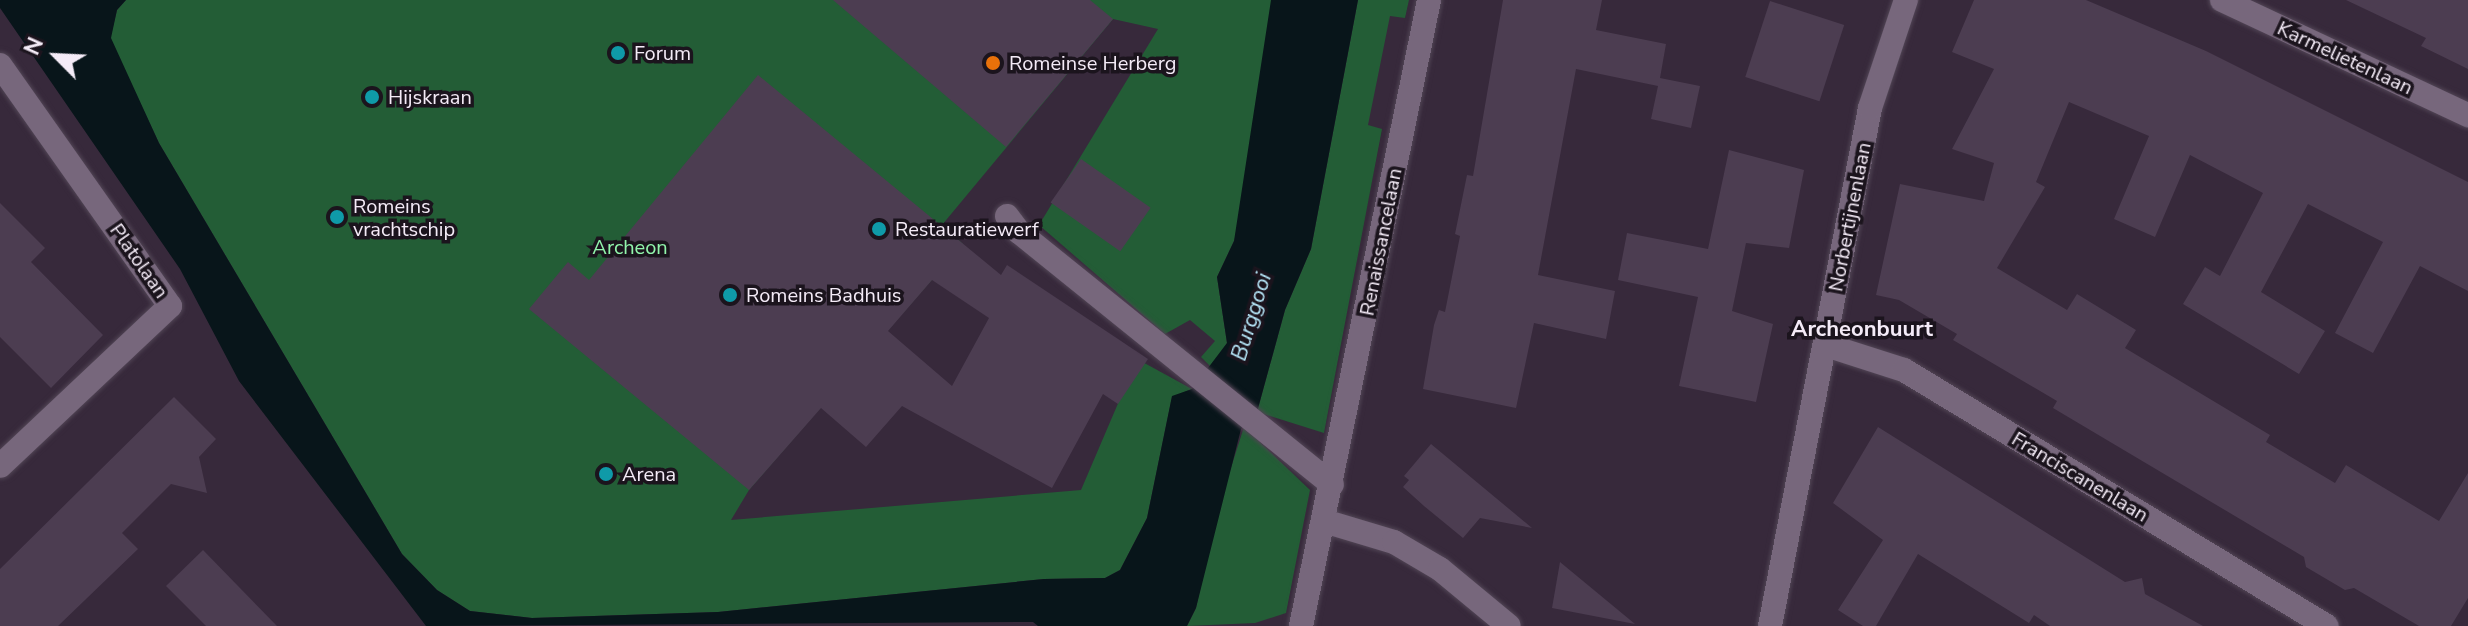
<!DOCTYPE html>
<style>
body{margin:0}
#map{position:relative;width:2468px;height:626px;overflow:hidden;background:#37293b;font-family:"Nunito Sans",sans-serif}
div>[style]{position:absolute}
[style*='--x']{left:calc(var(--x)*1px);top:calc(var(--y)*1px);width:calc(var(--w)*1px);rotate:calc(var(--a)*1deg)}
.green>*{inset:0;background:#235d36}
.water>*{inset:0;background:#08151a}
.building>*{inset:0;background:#4c3d51;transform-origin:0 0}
.roads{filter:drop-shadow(0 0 2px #514555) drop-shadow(0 0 2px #514555)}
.minor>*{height:24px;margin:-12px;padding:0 12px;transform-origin:12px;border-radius:12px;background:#77677c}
.dots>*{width:22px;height:22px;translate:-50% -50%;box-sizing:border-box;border:4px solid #1b141d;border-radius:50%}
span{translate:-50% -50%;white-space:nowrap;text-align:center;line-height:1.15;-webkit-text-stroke:7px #1b141d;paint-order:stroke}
.poi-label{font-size:20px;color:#f4ebf7}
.left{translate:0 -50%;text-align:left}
.street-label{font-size:20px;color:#f4ebf7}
.park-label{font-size:20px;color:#92f6ac}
.water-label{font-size:22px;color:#b4e4f6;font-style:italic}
.neighbourhood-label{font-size:22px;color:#f4ebf7;font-weight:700}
.north{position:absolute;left:16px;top:16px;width:80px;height:80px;-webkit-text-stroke:6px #1b141d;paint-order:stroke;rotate:294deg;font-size:22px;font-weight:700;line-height:32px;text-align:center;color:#f4ebf7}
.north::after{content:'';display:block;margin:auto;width:28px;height:36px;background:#f4ebf7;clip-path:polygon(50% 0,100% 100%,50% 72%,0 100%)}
</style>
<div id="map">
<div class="green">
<div style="clip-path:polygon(126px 0,1307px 0,1234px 241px,1217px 277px,1227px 343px,1211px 367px,1201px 357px,1215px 341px,1190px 320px,1165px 334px,1039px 225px,1158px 29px,1113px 19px,942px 225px,963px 244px,749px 490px,731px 520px,1081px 490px,1137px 359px,1192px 389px,1172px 397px,1147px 518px,1120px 570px,1105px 578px,1044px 579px,718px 612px,532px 618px,470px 611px,437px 590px,402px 554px,159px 143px,110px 39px,117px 10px)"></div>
<div style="clip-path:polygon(1358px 0,1409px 0,1405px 18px,1390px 16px,1368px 125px,1382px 129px,1324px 433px,1257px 412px,1285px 310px,1311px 249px)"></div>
<div style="clip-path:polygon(1244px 427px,1310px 490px,1286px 613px,1255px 623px,1187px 626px,1196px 608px,1219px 505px)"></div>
</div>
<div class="water">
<div style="clip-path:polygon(0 0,126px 0,117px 10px,111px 38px,159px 143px,402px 554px,437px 590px,470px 611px,532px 618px,718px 612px,1044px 579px,1105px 578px,1120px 570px,1147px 518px,1172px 396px,1192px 389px,1227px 343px,1217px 277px,1234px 241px,1271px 0,1358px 0,1311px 249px,1285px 310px,1257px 412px,1241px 429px,1196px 608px,1187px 626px,1038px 626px,1033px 622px,426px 626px,239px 381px,180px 269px,0 8px)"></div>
</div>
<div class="building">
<div style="clip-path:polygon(833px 0,1090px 0,1113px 19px,1006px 147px)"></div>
<div style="clip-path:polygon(1503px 0,1602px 0,1596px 30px,1666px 44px,1660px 78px,1700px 86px,1691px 128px,1651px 119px,1658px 86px,1576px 69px,1538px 275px,1615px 291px,1606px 339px,1534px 323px,1516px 408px,1423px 389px,1434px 325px,1439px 310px,1445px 312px,1460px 236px,1455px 234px,1467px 175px,1473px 176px)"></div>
<div style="clip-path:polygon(1974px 0,2086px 0,2206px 51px,2468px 182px,2468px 291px,2420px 266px,2373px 353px,2335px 333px,2383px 242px,2308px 204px,2261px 292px,2325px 331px,2299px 374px,2183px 304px,2205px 267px,2220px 276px,2263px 193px,2190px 155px,2155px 237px,2114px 219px,2149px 136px,2069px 102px,2036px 182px,2045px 187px,1997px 268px,2067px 310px,2077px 294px,2136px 330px,2125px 348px,2270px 435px,2266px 442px,2335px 483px,2346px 465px,2439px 521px,2468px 473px,2468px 598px,2451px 626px,2419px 626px,2354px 588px,2345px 590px,2306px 567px,2304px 557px,2053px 408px,2057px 401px,1953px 340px,1957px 334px,1899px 300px,1876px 295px,1900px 184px,1984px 201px,1994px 163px,1952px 149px,1994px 69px,1952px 52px)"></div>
<div style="clip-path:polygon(2346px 0,2468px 0,2468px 69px,2421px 46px,2426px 38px)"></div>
<div style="left:1770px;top:1px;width:78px;height:80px;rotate:18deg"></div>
<div style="clip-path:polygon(evenodd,758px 75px,1001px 275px,1007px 265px,1148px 359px,1118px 404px,1103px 394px,1052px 488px,902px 406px,866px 447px,821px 408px,749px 490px,529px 309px,568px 262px,589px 280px,758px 75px,932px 280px,989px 318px,952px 386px,888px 331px,932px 280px)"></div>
<div style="clip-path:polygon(1729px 150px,1804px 170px,1789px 248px,1746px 243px,1732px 311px,1773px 324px,1756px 402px,1679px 386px,1698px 297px,1618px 280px,1627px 233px,1708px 249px)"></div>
<div style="left:1081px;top:159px;width:85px;height:53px;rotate:35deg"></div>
<div style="clip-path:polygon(0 203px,45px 248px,31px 262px,103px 335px,51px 388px,0 337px)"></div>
<div style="clip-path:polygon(174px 397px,216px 439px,199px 457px,207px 493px,171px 484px,122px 533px,138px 549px,58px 626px,0 626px,0 569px)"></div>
<div style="clip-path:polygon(1878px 427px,2125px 582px,2142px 578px,2145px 594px,2203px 626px,2050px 626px,2034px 615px,2029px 623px,1918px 554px,1876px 626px,1863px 626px,1838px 610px,1883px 540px,1833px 503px)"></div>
<div style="clip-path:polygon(1431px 444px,1532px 528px,1480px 518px,1463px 538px,1424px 506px,1403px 487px,1409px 480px,1404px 476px)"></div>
<div style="clip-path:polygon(203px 550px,277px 626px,206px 626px,166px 586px)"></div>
<div style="clip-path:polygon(1560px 562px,1635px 624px,1552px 608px)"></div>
</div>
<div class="roads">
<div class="minor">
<div style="--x:2222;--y:0;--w:272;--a:25.1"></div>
<div style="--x:0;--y:65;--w:295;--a:54.8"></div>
<div style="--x:170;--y:306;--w:233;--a:136.7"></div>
<div style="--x:1007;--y:216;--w:20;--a:53"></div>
<div style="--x:1019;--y:232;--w:402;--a:38.9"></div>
<div style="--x:1826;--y:345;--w:82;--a:17.8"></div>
<div style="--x:1904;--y:370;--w:494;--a:31.2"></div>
<div style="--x:1324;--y:521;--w:73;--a:16.7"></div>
<div style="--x:1394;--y:542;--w:53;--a:30.4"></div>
<div style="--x:1440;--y:569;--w:89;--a:39.6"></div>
<div style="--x:1301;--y:626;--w:639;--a:-78.44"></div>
<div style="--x:1770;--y:626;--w:528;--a:-79.07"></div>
<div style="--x:1870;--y:108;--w:114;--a:-71.6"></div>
</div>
</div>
<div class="dots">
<div style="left:618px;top:53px;background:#0f9aa8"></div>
<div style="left:993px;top:63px;background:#e8710a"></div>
<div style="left:372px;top:97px;background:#0f9aa8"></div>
<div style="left:337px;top:217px;background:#0f9aa8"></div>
<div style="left:879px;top:229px;background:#0f9aa8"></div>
<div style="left:730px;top:295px;background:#0f9aa8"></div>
<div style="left:606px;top:474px;background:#0f9aa8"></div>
</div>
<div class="poi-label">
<span class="left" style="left:634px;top:53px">Forum</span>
<span class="left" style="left:1009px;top:63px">Romeinse Herberg</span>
<span class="left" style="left:388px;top:97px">Hijskraan</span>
<span class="left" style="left:353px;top:218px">Romeins<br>vrachtschip</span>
<span class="left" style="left:895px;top:229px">Restauratiewerf</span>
<span class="left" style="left:746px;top:295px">Romeins Badhuis</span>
<span class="left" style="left:622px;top:474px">Arena</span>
</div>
<div class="street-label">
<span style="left:2345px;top:58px;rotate:25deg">Karmelietenlaan</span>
<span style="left:1850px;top:217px;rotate:-79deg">Norbertijnenlaan</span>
<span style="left:1381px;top:242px;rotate:-79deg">Renaissancelaan</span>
<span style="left:139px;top:261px;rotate:55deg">Platolaan</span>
<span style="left:2080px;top:477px;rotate:31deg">Franciscanenlaan</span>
</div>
<div class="park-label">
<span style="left:630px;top:247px">Archeon</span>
</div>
<div class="water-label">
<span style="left:1252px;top:317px;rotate:-73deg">Burggooi</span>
</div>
<div class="neighbourhood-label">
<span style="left:1862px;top:330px">Archeonbuurt</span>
</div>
<div class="north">N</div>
</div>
